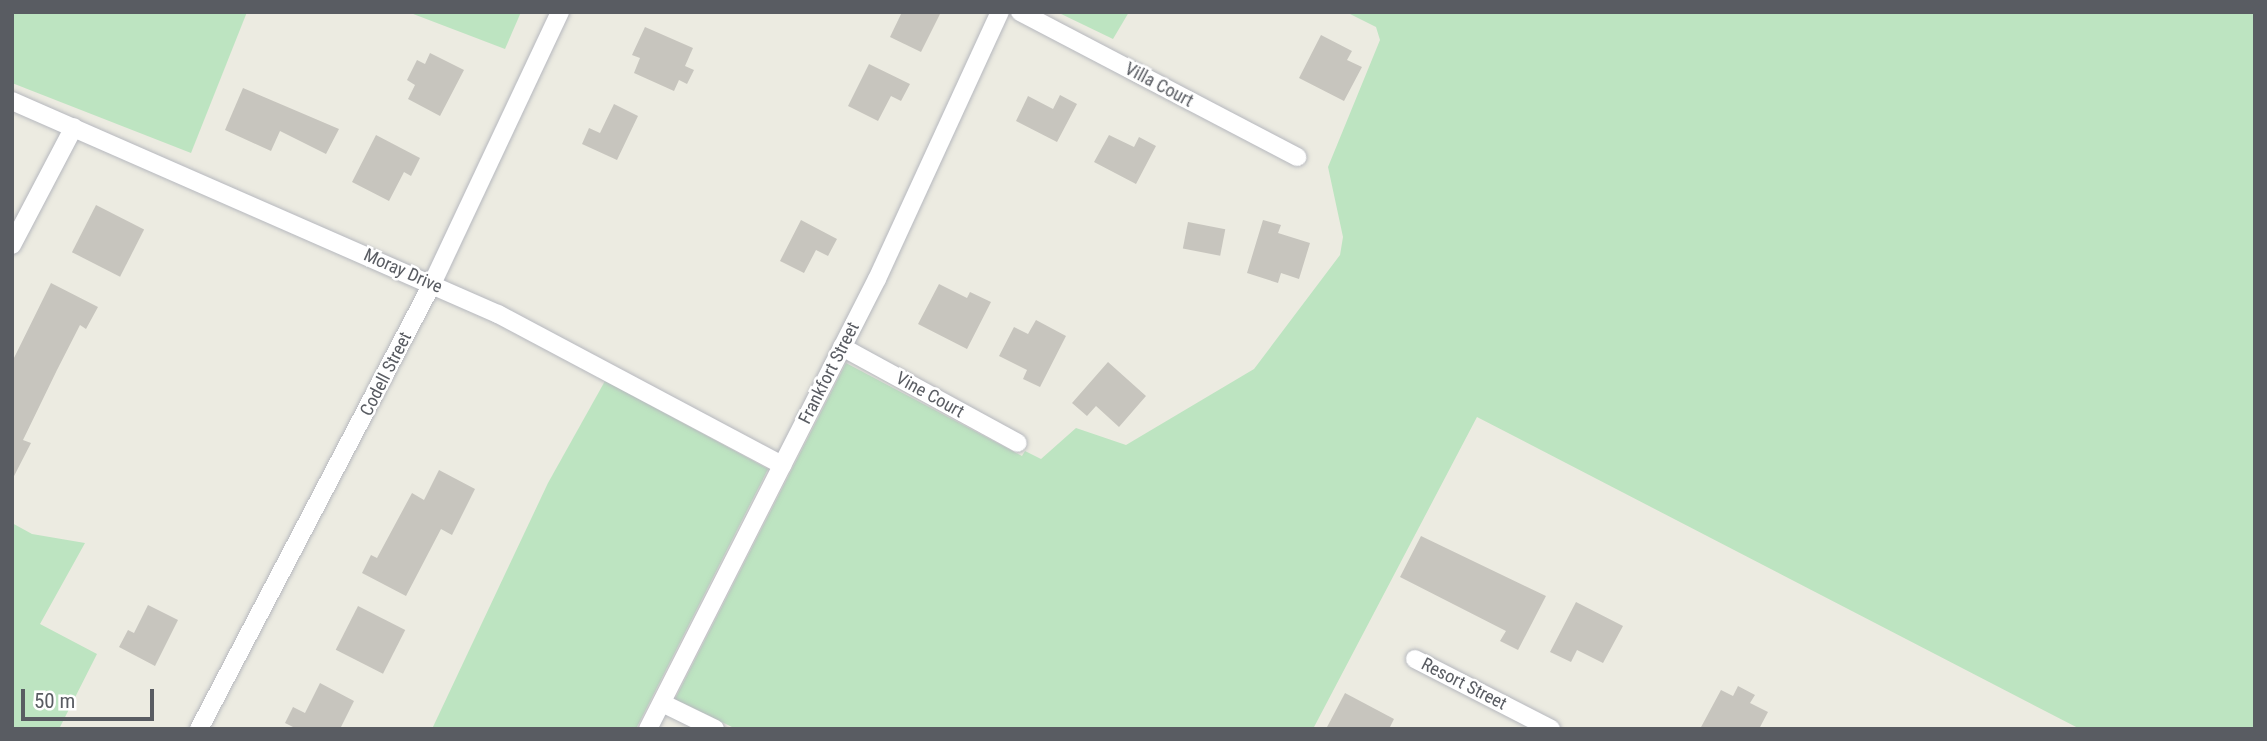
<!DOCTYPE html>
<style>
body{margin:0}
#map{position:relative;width:2267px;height:741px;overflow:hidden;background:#ecebe1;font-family:"Roboto Condensed",sans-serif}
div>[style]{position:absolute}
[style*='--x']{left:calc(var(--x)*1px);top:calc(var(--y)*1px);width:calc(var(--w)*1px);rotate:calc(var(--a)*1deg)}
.green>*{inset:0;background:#bde4c1}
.building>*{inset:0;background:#c7c5be;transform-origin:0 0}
.roads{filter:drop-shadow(0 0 2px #b6b8be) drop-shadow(0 0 2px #b6b8be)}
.minor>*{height:18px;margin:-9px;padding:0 9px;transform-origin:9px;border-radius:9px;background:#fff}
span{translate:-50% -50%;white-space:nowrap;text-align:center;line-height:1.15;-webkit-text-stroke:5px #fff;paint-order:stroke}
.street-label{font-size:18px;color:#595c62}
.frame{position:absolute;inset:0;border:14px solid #595c62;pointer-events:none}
.scale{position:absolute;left:21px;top:689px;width:133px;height:32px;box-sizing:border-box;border:4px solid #595c62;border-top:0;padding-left:9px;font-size:21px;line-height:24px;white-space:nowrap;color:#595c62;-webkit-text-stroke:5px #fff;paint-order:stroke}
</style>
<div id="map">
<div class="green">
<div style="clip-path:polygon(12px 12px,247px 12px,191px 153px,12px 83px)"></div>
<div style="clip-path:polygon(408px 12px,521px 12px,505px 49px)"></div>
<div style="clip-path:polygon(1057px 12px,1129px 12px,1113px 39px)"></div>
<div style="clip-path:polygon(1346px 12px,2255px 12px,2255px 729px,2080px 729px,1477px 417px,1313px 729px,736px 729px,675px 699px,846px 363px,1022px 456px,1025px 451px,1041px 459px,1076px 428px,1126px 445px,1254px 369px,1340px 255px,1343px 237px,1328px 167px,1380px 40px,1376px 27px)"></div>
<div style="clip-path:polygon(605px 381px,768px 469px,636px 729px,432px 729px,548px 483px)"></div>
<div style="clip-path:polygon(12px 523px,32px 534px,85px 543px,40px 624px,97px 654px,59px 729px,12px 729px)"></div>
</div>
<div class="building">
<div style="clip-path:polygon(902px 12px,941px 12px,921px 52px,890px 37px)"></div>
<div style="clip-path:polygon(645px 27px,693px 48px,685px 66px,694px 70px,687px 84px,679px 80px,674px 91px,634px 73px,640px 58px,632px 55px)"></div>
<div style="clip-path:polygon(1321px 35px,1352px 51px,1347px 60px,1362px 67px,1344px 101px,1299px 78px)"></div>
<div style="clip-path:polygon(430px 53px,464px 70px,440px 116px,408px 99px,415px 85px,407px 80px,417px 60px,425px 64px)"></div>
<div style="clip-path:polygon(869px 64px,910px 84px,901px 101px,891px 96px,878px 121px,848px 106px)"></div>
<div style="clip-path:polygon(243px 88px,339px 129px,326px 154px,280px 131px,271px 151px,225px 130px)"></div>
<div style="clip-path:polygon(1060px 95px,1077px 104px,1057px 142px,1016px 121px,1028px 96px,1053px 109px)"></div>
<div style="clip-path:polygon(614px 104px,638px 116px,617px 160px,582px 144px,589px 128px,600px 133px)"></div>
<div style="clip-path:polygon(376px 135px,420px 158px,411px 176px,404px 172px,389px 201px,352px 182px)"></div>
<div style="clip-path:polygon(1109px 135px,1134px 147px,1139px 137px,1156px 146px,1136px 184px,1094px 162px)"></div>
<div style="left:96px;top:205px;width:54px;height:53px;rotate:27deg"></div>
<div style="clip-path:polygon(801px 220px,837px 239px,828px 256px,816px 250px,804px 273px,780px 261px)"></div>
<div style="clip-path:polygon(1263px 220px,1281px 225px,1278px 233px,1310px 243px,1299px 279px,1281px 273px,1278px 283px,1247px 273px)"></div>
<div style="left:1188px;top:222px;width:38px;height:27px;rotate:11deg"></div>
<div style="clip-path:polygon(51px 283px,98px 307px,86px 329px,80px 325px,57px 370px,23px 440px,31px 443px,12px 480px,12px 362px)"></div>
<div style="clip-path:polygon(939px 284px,967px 298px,970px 292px,991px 302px,967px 349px,918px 324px)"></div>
<div style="clip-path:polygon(1036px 320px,1066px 336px,1040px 387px,1023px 379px,1027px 370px,999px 356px,1014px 327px,1028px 334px)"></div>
<div style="clip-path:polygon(1108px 362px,1146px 396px,1119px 427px,1096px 406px,1087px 416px,1072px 403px)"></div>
<div style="clip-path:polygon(439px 470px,475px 489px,452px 535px,441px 529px,406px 596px,362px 573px,371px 555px,377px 558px,412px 493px,424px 500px)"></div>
<div style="clip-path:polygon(1421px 536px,1546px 596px,1518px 650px,1500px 641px,1506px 631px,1400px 577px)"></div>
<div style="clip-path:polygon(1576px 602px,1623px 626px,1603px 663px,1577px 650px,1571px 662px,1550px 652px)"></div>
<div style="clip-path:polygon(148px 605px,178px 620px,155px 666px,119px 647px,128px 630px,134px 633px)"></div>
<div style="left:358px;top:606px;width:53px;height:49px;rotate:27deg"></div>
<div style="clip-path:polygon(320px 683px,354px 701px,340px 729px,297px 729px,285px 723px,293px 707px,305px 713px)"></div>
<div style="clip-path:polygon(1738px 686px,1755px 695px,1750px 703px,1768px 712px,1759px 729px,1700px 729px,1721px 690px,1733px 696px)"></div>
<div style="clip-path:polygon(1345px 693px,1394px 719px,1389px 729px,1326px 729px)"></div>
</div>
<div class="roads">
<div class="minor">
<div style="--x:1020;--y:12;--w:313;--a:27.6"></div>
<div style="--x:12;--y:101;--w:531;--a:23.67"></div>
<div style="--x:498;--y:314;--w:322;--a:28"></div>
<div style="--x:12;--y:245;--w:133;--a:-62.3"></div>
<div style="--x:842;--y:347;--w:200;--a:28.6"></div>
<div style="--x:1415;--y:659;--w:153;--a:27.2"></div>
<div style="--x:662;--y:703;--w:59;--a:26.1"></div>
<div style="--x:199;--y:729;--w:502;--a:-62.36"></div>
<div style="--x:432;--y:284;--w:301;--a:-64.8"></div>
<div style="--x:648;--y:729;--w:505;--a:-63.03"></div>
<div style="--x:877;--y:279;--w:294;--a:-65.3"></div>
</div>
</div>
<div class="street-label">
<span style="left:1159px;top:85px;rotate:28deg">Villa Court</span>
<span style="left:403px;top:271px;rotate:24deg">Moray Drive</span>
<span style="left:829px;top:373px;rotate:-63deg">Frankfort Street</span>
<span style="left:386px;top:374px;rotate:-63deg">Codell Street</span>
<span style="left:930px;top:395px;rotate:29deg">Vine Court</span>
<span style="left:1464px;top:684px;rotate:27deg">Resort Street</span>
</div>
<div class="frame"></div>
<div class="scale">50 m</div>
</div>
